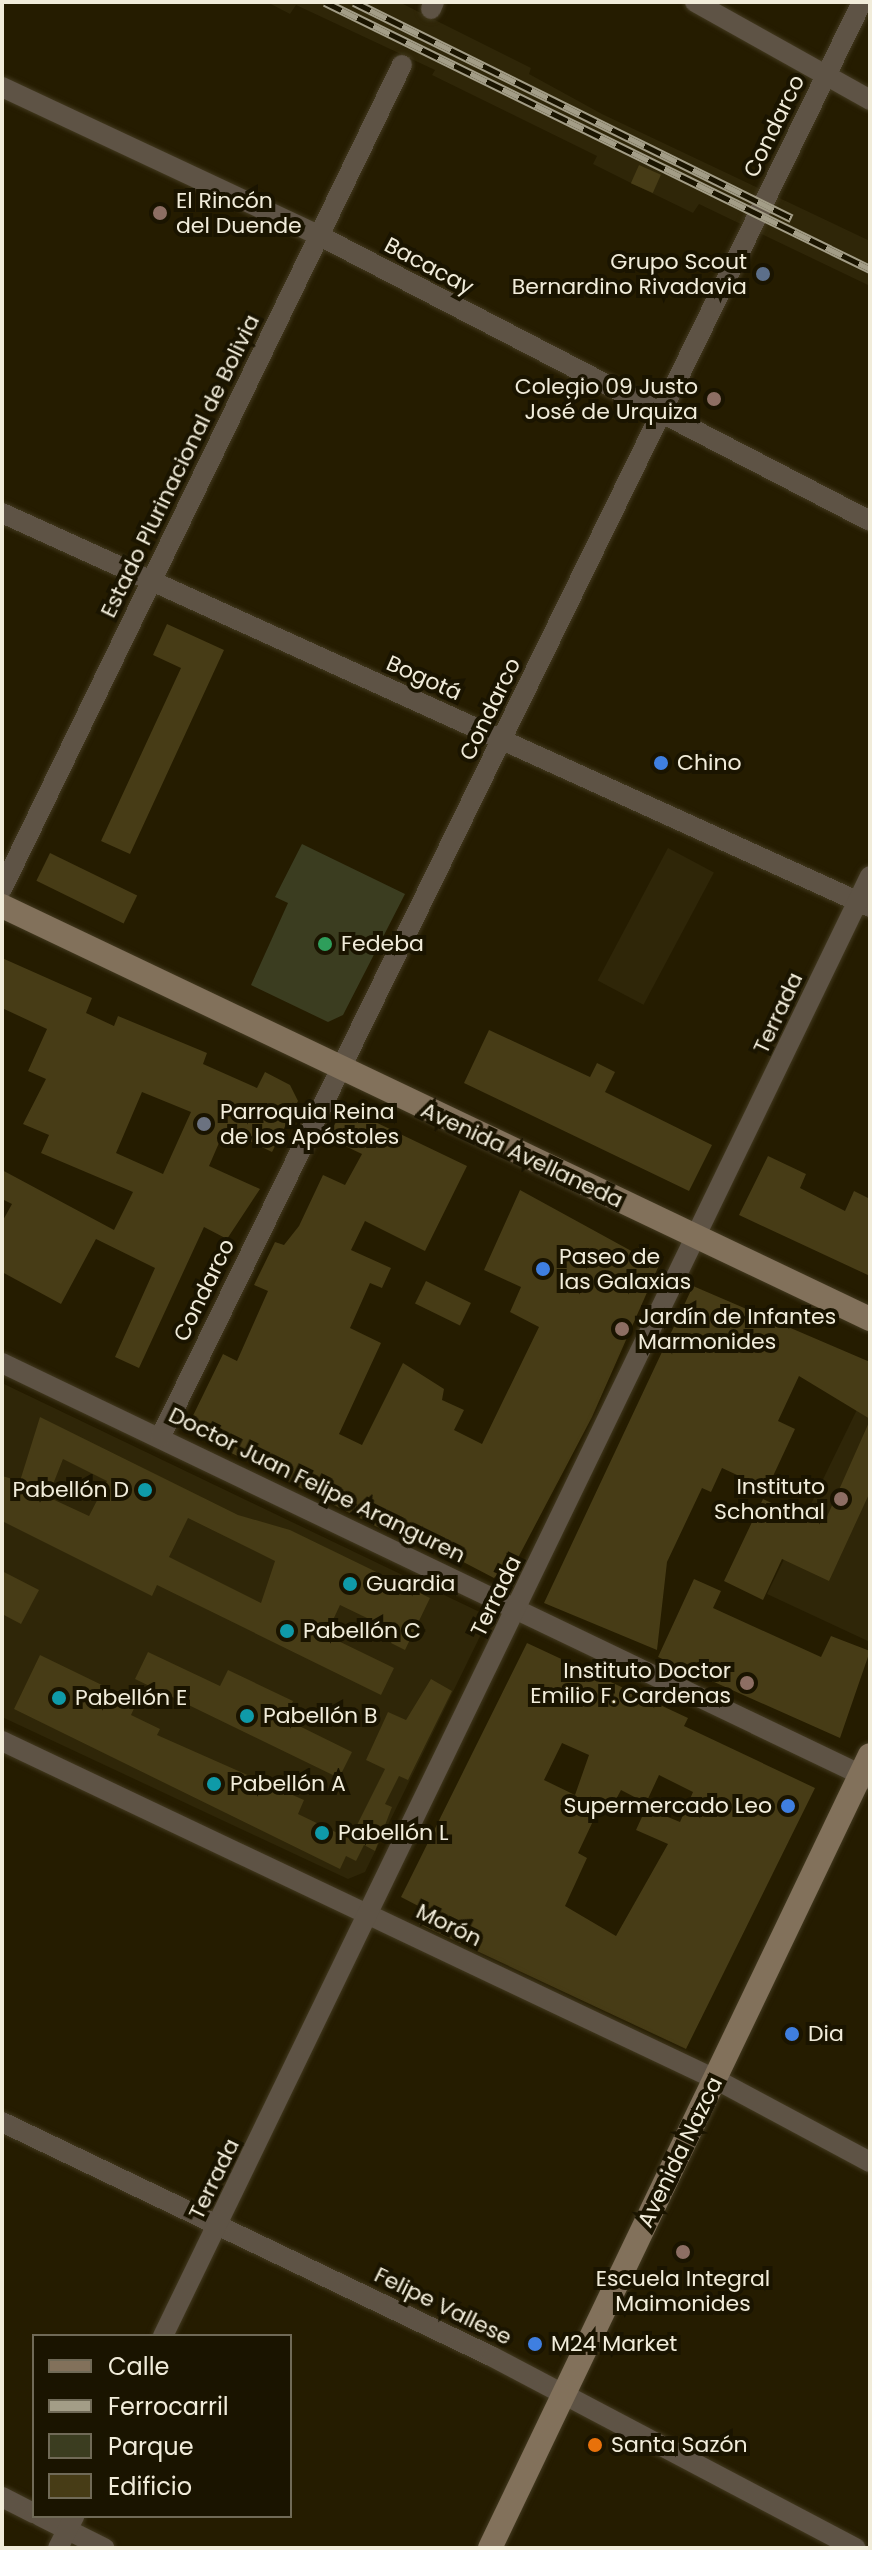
<!DOCTYPE html>
<meta charset="utf-8">
<style>
body{margin:0}
#map{position:relative;width:872px;height:2550px;overflow:hidden;background:#251c00;font-family:Poppins,sans-serif}
div>[style]{position:absolute}
[style*='--x']{left:calc(var(--x)*1px);top:calc(var(--y)*1px);width:calc(var(--w)*1px);rotate:calc(var(--a)*1deg)}
.built>*{inset:0;background:#2f2608;transform-origin:0 0}
.green>*{inset:0;background:#3b3d20}
.building>*{inset:0;background:#473c16;transform-origin:0 0}
.roads{filter:drop-shadow(0 0 2px #42391f) drop-shadow(0 0 2px #42391f)}
.street>*{height:20px;margin:-10px;padding:0 10px;transform-origin:10px;border-radius:10px;background:#5e5345}
.secondary>*{height:24px;margin:-12px;padding:0 12px;transform-origin:12px;border-radius:12px;background:#82715b}
.rail>*{height:9px;margin-top:-4.5px;transform-origin:0;background:repeating-linear-gradient(90deg,#1a1400 0 18px,#a39d87 0 36px);box-sizing:border-box;border-block:2px solid #a39d87}
.dots>*{width:22px;height:22px;translate:-50% -50%;box-sizing:border-box;border:4px solid #1a1400;border-radius:50%}
span{translate:-50% -50%;white-space:nowrap;text-align:center;line-height:1.15;-webkit-text-stroke:8px #1a1400;paint-order:stroke}
.street-label{font-size:22px;color:#f1ecda}
.poi-label{font-size:22px;color:#f1ecda}
.left{translate:0 -50%;text-align:left}
.right{translate:-100% -50%;text-align:right}
.frame{position:absolute;inset:0;border:4px solid #f1ecda;pointer-events:none}
.legend{position:absolute;left:32px;top:2334px;width:260px;height:184px;box-sizing:border-box;background:#1a1400;border:2px solid #706a57;margin:0;padding:10px 14px;list-style:none;font-size:24px;color:#f1ecda}
.legend li{display:flex;align-items:center;gap:16px;height:40px}
.legend b{width:40px;border:2px solid #706a57}
</style>
<div id="map">
<div class="built">
<div style="clip-path:polygon(267px 2px,399px 2px,531px 68px,529px 74px,602px 114px,870px 241px,870px 286px,699px 204px,693px 213px,629px 182px,593px 164px,597px 156px,432px 75px,435px 70px,296px 5px,290px 14px)"></div>
<div style="left:668px;top:848px;width:52px;height:150px;rotate:28deg"></div>
<div style="clip-path:polygon(2px 1383px,484px 1614px,487px 1622px,365px 1872px,348px 1879px,2px 1717px)"></div>
<div style="clip-path:polygon(870px 1383px,870px 1642px,767px 1594px)"></div>
</div>
<div class="green">
<div style="clip-path:polygon(302px 844px,405px 894px,343px 1015px,328px 1022px,251px 985px,288px 903px,275px 897px)"></div>
</div>
<div class="building">
<div style="left:639px;top:165px;width:24px;height:20px;rotate:24deg"></div>
<div style="clip-path:polygon(167px 624px,224px 650px,130px 854px,101px 841px,181px 668px,153px 655px)"></div>
<div style="left:50px;top:853px;width:97px;height:31px;rotate:26deg"></div>
<div style="clip-path:polygon(evenodd,2px 958px,92px 998px,86px 1013px,114px 1026px,118px 1016px,207px 1053px,203px 1064px,257px 1088px,265px 1072px,290px 1085px,298px 1101px,272px 1152px,225px 1129px,209px 1166px,260px 1189px,227px 1239px,204px 1227px,139px 1368px,115px 1357px,155px 1268px,96px 1239px,61px 1304px,2px 1272px,2px 1222px,12px 1204px,2px 1199px,2px 1170px,114px 1230px,133px 1192px,41px 1153px,49px 1135px,23px 1124px,46px 1079px,28px 1071px,47px 1029px,2px 1008px,2px 958px,142px 1092px,191px 1112px,163px 1174px,116px 1153px,142px 1092px)"></div>
<div style="clip-path:polygon(489px 1030px,590px 1077px,597px 1063px,615px 1072px,605px 1092px,712px 1145px,689px 1191px,464px 1083px)"></div>
<div style="clip-path:polygon(346px 1108px,467px 1166px,425px 1251px,365px 1221px,351px 1250px,391px 1268px,382px 1288px,370px 1283px,350px 1328px,381px 1343px,339px 1434px,362px 1445px,403px 1363px,444px 1389px,442px 1400px,464px 1410px,454px 1430px,482px 1444px,539px 1327px,510px 1312px,521px 1287px,484px 1270px,520px 1190px,635px 1253px,641px 1244px,657px 1252px,660px 1263px,592px 1417px,510px 1573px,502px 1569px,494px 1578px,448px 1554px,452px 1545px,384px 1523px,381px 1529px,186px 1430px,223px 1354px,237px 1361px,268px 1291px,254px 1285px,275px 1242px,284px 1245px,299px 1226px,323px 1175px,345px 1185px,362px 1154px,326px 1137px)"></div>
<div style="clip-path:polygon(768px 1156px,806px 1174px,800px 1188px,845px 1211px,854px 1191px,870px 1199px,870px 1276px,739px 1215px)"></div>
<div style="left:426px;top:1281px;width:50px;height:25px;rotate:26deg"></div>
<div style="clip-path:polygon(693px 1286px,870px 1362px,870px 1419px,799px 1376px,778px 1421px,795px 1429px,767px 1489px,722px 1468px,711px 1492px,702px 1488px,667px 1562px,657px 1650px,544px 1603px)"></div>
<div style="clip-path:polygon(evenodd,40px 1417px,238px 1515px,290px 1530px,430px 1598px,405px 1650px,391px 1643px,396px 1632px,340px 1605px,326px 1635px,394px 1668px,381px 1695px,157px 1585px,152px 1596px,2px 1521px,2px 1476px,20px 1481px,40px 1417px,63px 1459px,107px 1481px,89px 1516px,48px 1497px,63px 1459px,40px 1417px,188px 1518px,275px 1561px,261px 1603px,169px 1557px,188px 1518px)"></div>
<div style="clip-path:polygon(870px 1420px,870px 1492px,829px 1581px,782px 1559px,763px 1600px,724px 1581px,763px 1499px,807px 1520px,811px 1512px,826px 1519px)"></div>
<div style="clip-path:polygon(2px 1571px,39px 1590px,21px 1624px,2px 1614px)"></div>
<div style="clip-path:polygon(694px 1579px,721px 1591px,713px 1608px,821px 1657px,831px 1636px,870px 1651px,840px 1738px,658px 1657px)"></div>
<div style="clip-path:polygon(evenodd,527px 1643px,688px 1718px,684px 1726px,815px 1788px,686px 2049px,419px 1924px,426px 1910px,401px 1897px,527px 1643px,562px 1743px,589px 1755px,575px 1795px,544px 1780px,562px 1743px,527px 1643px,659px 1775px,693px 1792px,680px 1822px,646px 1808px,636px 1830px,668px 1844px,616px 1936px,565px 1906px,587px 1858px,578px 1853px,602px 1802px,612px 1807px,621px 1790px,646px 1803px,659px 1775px)"></div>
<div style="clip-path:polygon(148px 1652px,220px 1686px,228px 1670px,293px 1701px,285px 1719px,352px 1752px,339px 1778px,135px 1679px)"></div>
<div style="clip-path:polygon(40px 1655px,137px 1702px,131px 1715px,160px 1729px,157px 1735px,304px 1800px,298px 1814px,350px 1839px,385px 1769px,366px 1760px,388px 1712px,406px 1720px,431px 1679px,452px 1691px,408px 1780px,399px 1776px,385px 1804px,392px 1807px,375px 1851px,364px 1845px,356px 1861px,346px 1856px,340px 1869px,14px 1709px)"></div>
</div>
<div class="roads">
<div class="street">
<div style="--x:695;--y:2;--w:201;--a:29.2"></div>
<div style="--x:431;--y:9;--w:8;--a:-67"></div>
<div style="--x:2;--y:87;--w:351;--a:25.1"></div>
<div style="--x:320;--y:236;--w:619;--a:27.39"></div>
<div style="--x:2;--y:513;--w:953;--a:24.41"></div>
<div style="--x:2;--y:889;--w:916;--a:-64.11"></div>
<div style="--x:2;--y:1363;--w:963;--a:25.61"></div>
<div style="--x:161;--y:1436;--w:1596;--a:-63.95"></div>
<div style="--x:2;--y:1741;--w:789;--a:25.36"></div>
<div style="--x:715;--y:2079;--w:176;--a:28.2"></div>
<div style="--x:2;--y:2122;--w:544;--a:25.58"></div>
<div style="--x:493;--y:2357;--w:410;--a:27.8"></div>
<div style="--x:163;--y:2336;--w:1622;--a:-64.16"></div>
<div style="--x:2;--y:2497;--w:36;--a:27"></div>
<div style="--x:40;--y:2516;--w:72;--a:26.6"></div>
<div style="--x:58;--y:2548;--w:36;--a:-63"></div>
</div>
<div class="secondary">
<div style="--x:2;--y:906;--w:961;--a:25.45"></div>
<div style="--x:490;--y:2548;--w:879;--a:-64.4"></div>
</div>
</div>
<div class="rail">
<div style="--x:325;--y:2;--w:607;--a:26.1"></div>
<div style="--x:354;--y:2;--w:488;--a:26.3"></div>
</div>
<div class="dots">
<div style="left:160px;top:213px;background:#8d6e63"></div>
<div style="left:763px;top:274px;background:#5c6f8a"></div>
<div style="left:714px;top:399px;background:#8d6e63"></div>
<div style="left:661px;top:763px;background:#3f7fe0"></div>
<div style="left:325px;top:944px;background:#2e9e5b"></div>
<div style="left:204px;top:1124px;background:#6b7280"></div>
<div style="left:543px;top:1269px;background:#3f7fe0"></div>
<div style="left:622px;top:1329px;background:#8d6e63"></div>
<div style="left:145px;top:1490px;background:#0f9aa8"></div>
<div style="left:841px;top:1499px;background:#8d6e63"></div>
<div style="left:350px;top:1584px;background:#0f9aa8"></div>
<div style="left:287px;top:1631px;background:#0f9aa8"></div>
<div style="left:747px;top:1683px;background:#8d6e63"></div>
<div style="left:59px;top:1698px;background:#0f9aa8"></div>
<div style="left:247px;top:1716px;background:#0f9aa8"></div>
<div style="left:214px;top:1784px;background:#0f9aa8"></div>
<div style="left:788px;top:1806px;background:#3f7fe0"></div>
<div style="left:322px;top:1833px;background:#0f9aa8"></div>
<div style="left:792px;top:2034px;background:#3f7fe0"></div>
<div style="left:683px;top:2252px;background:#8d6e63"></div>
<div style="left:535px;top:2344px;background:#3f7fe0"></div>
<div style="left:595px;top:2445px;background:#e8710a"></div>
</div>
<div class="street-label">
<span style="left:774px;top:126px;rotate:-64deg">Condarco</span>
<span style="left:429px;top:266px;rotate:28deg">Bacacay</span>
<span style="left:180px;top:466px;rotate:-64deg">Estado Plurinacional de Bolivia</span>
<span style="left:424px;top:678px;rotate:24deg">Bogotá</span>
<span style="left:490px;top:709px;rotate:-64deg">Condarco</span>
<span style="left:778px;top:1013px;rotate:-65deg">Terrada</span>
<span style="left:522px;top:1155px;rotate:25deg">Avenida Avellaneda</span>
<span style="left:204px;top:1290px;rotate:-64deg">Condarco</span>
<span style="left:317px;top:1485px;rotate:26deg">Doctor Juan Felipe Aranguren</span>
<span style="left:496px;top:1596px;rotate:-64deg">Terrada</span>
<span style="left:449px;top:1925px;rotate:26deg">Morón</span>
<span style="left:680px;top:2152px;rotate:-64deg">Avenida Nazca</span>
<span style="left:214px;top:2179px;rotate:-64deg">Terrada</span>
<span style="left:443px;top:2306px;rotate:26deg">Felipe Vallese</span>
</div>
<div class="poi-label">
<span class="left" style="left:176px;top:213px">El Rincón<br>del Duende</span>
<span class="right" style="left:747px;top:274px">Grupo Scout<br>Bernardino Rivadavia</span>
<span class="right" style="left:698px;top:399px">Colegio 09 Justo<br>José de Urquiza</span>
<span class="left" style="left:677px;top:763px">Chino</span>
<span class="left" style="left:341px;top:944px">Fedeba</span>
<span class="left" style="left:220px;top:1124px">Parroquia Reina<br>de los Apóstoles</span>
<span class="left" style="left:559px;top:1269px">Paseo de<br>las Galaxias</span>
<span class="left" style="left:638px;top:1329px">Jardín de Infantes<br>Marmonides</span>
<span class="right" style="left:825px;top:1499px">Instituto<br>Schonthal</span>
<span class="right" style="left:129px;top:1490px">Pabellón D</span>
<span class="left" style="left:366px;top:1584px">Guardia</span>
<span class="left" style="left:303px;top:1631px">Pabellón C</span>
<span class="right" style="left:731px;top:1683px">Instituto Doctor<br>Emilio F. Cardenas</span>
<span class="left" style="left:75px;top:1698px">Pabellón E</span>
<span class="left" style="left:263px;top:1716px">Pabellón B</span>
<span class="left" style="left:230px;top:1784px">Pabellón A</span>
<span class="right" style="left:772px;top:1806px">Supermercado Leo</span>
<span class="left" style="left:338px;top:1833px">Pabellón L</span>
<span class="left" style="left:808px;top:2034px">Dia</span>
<span style="left:683px;top:2291px">Escuela Integral<br>Maimonides</span>
<span class="left" style="left:551px;top:2344px">M24 Market</span>
<span class="left" style="left:611px;top:2445px">Santa Sazón</span>
</div>
<div class="frame"></div>
<ul class="legend">
<li><b style="height:10px;background:#82715b"></b>Calle</li>
<li><b style="height:10px;background:#a39d87"></b>Ferrocarril</li>
<li><b style="height:22px;background:#3b3d20"></b>Parque</li>
<li><b style="height:22px;background:#473c16"></b>Edificio</li>
</ul>
</div>
